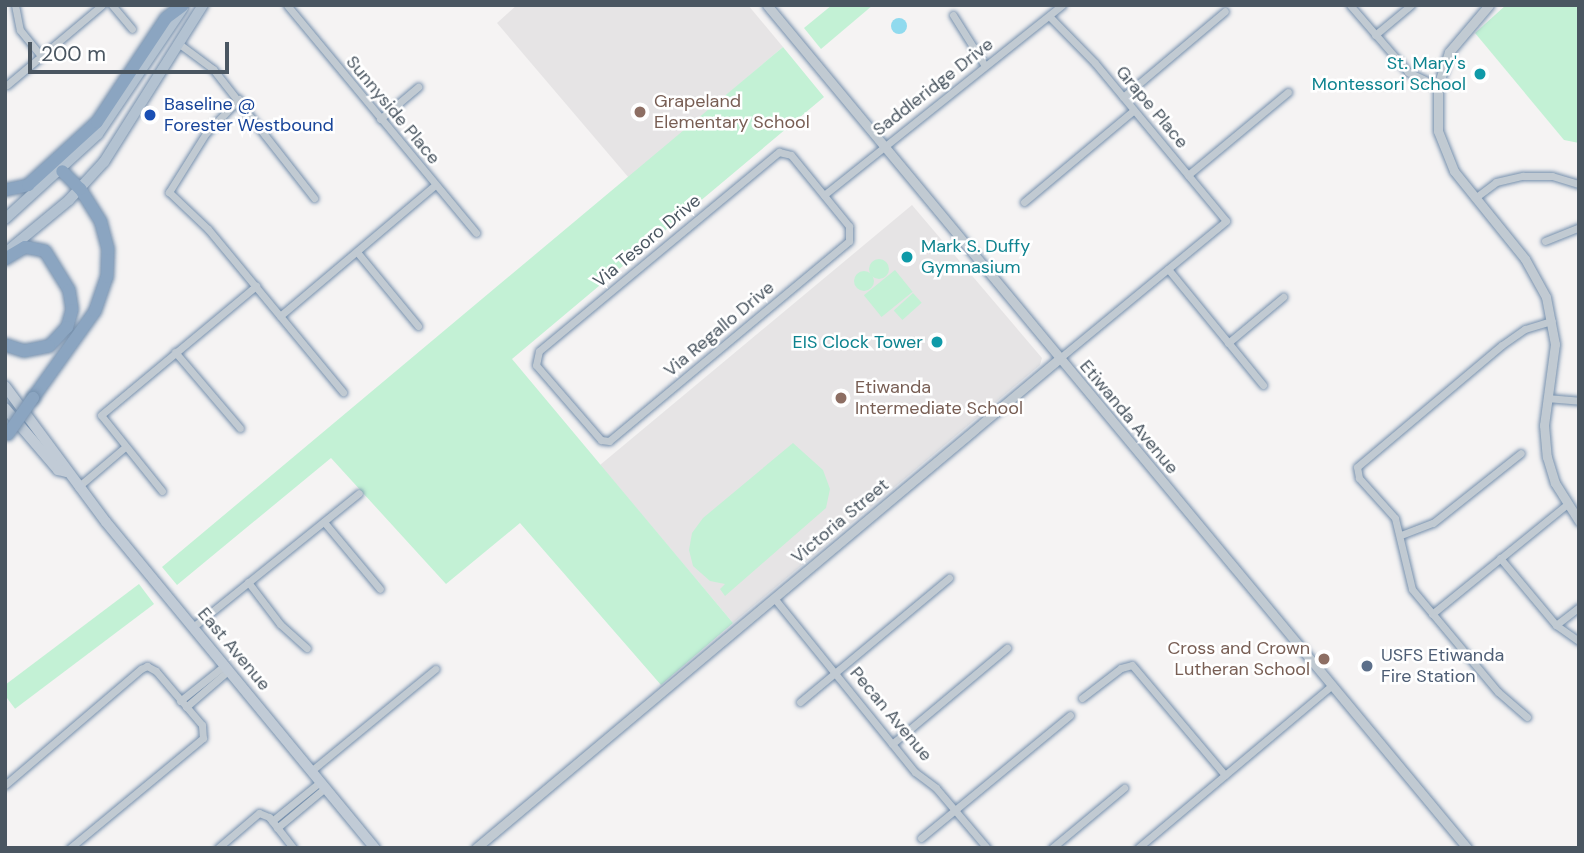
<!DOCTYPE html>
<style>
body{margin:0}
#map{position:relative;width:1584px;height:853px;overflow:hidden;background:#f5f3f3;font-family:"DM Sans",sans-serif}
div>[style]{position:absolute}
[style*='--x']{left:calc(var(--x)*1px);top:calc(var(--y)*1px);width:calc(var(--w)*1px);rotate:calc(var(--a)*1deg)}
.education>*{inset:0;background:#e6e4e5}
.green>*{inset:0;background:#c3f1d5;transform-origin:0 0}
.round{border-radius:50%}
.water>*{inset:0;background:#90daee}
.roads{filter:drop-shadow(0 0 2px #7690ad) drop-shadow(0 0 2px #7690ad)}
.minor>*{height:7px;margin:-3.5px;padding:0 3.5px;transform-origin:3.5px;border-radius:3.5px;background:#c1cad2}
.tertiary>*{height:9px;margin:-4.5px;padding:0 4.5px;transform-origin:4.5px;border-radius:4.5px;background:#c1cad2}
.secondary>*{height:10px;margin:-5px;padding:0 5px;transform-origin:5px;border-radius:5px;background:#c1cbd6}
.primary>*{height:10px;margin:-5px;padding:0 5px;transform-origin:5px;border-radius:5px;background:#b3c2d1}
.motorway>*{height:12px;margin:-6px;padding:0 6px;transform-origin:6px;border-radius:6px;background:#8ba5c1}
.bridges{filter:drop-shadow(0 0 2px #7690ad) drop-shadow(0 0 2px #7690ad)}
.motorway-bridge>*{height:12px;margin:-6px;padding:0 6px;transform-origin:6px;border-radius:6px;background:#8ba5c1}
.dots>*{width:19px;height:19px;translate:-50% -50%;box-sizing:border-box;border:4px solid #fff;border-radius:50%}
span{translate:-50% -50%;white-space:nowrap;text-align:center;line-height:1.15;-webkit-text-stroke:5px #fff;paint-order:stroke}
.culture-label{font-size:18px;color:#0d838f}
.right{translate:-100% -50%;text-align:right}
.left{translate:0 -50%;text-align:left}
.street-label{font-size:18px;color:#4a5661}
.education-label{font-size:18px;color:#785e54}
.transit-label{font-size:18px;color:#164399}
.service-label{font-size:18px;color:#4e5e75}
.frame{position:absolute;inset:0;border:7px solid #4a5661;pointer-events:none}
.scale{position:absolute;left:28px;top:42px;width:201px;height:32px;box-sizing:border-box;border:4px solid #4a5661;border-top:0;padding-left:9px;font-size:21px;line-height:24px;white-space:nowrap;color:#4a5661;-webkit-text-stroke:5px #fff;paint-order:stroke}
</style>
<div id="map">
<div class="education">
<div style="clip-path:polygon(517px 5px,748px 5px,783px 47px,629px 178px,497px 23px)"></div>
<div style="clip-path:polygon(912px 205px,1042px 358px,1040px 365px,733px 623px,600px 465px)"></div>
</div>
<div class="green">
<div style="clip-path:polygon(832px 5px,873px 5px,821px 49px,804px 28px)"></div>
<div style="clip-path:polygon(1506px 5px,1579px 5px,1579px 143px,1564px 140px,1475px 33px)"></div>
<div style="clip-path:polygon(783px 47px,824px 97px,512px 359px,733px 623px,661px 685px,520px 523px,446px 584px,331px 458px,177px 585px,162px 567px)"></div>
<div class="round" style="left:869px;top:259px;width:20px;height:20px"></div>
<div style="left:895px;top:270px;width:28px;height:40px;rotate:51deg"></div>
<div class="round" style="left:854px;top:271px;width:20px;height:20px"></div>
<div style="left:913px;top:293px;width:13px;height:26px;rotate:48deg"></div>
<div style="clip-path:polygon(793px 443px,823px 470px,830px 489px,826px 508px,725px 596px,720px 589px,725px 584px,710px 581px,693px 566px,689px 550px,692px 533px,703px 518px)"></div>
<div style="left:139px;top:584px;width:25px;height:174px;rotate:53deg"></div>
</div>
<div class="water">
<div class="round" style="left:891px;top:18px;width:16px;height:16px"></div>
</div>
<div class="roads">
<div class="minor">
<div style="--x:15;--y:5;--w:25;--a:79"></div>
<div style="--x:20;--y:30;--w:33;--a:51"></div>
<div style="--x:112;--y:5;--w:31;--a:50"></div>
<div style="--x:287;--y:5;--w:296;--a:50.3"></div>
<div style="--x:1350;--y:5;--w:89;--a:49.1"></div>
<div style="--x:1408;--y:72;--w:33;--a:25"></div>
<div style="--x:953;--y:15;--w:58;--a:57.7"></div>
<div style="--x:1050;--y:17;--w:64;--a:45.6"></div>
<div style="--x:1095;--y:63;--w:205;--a:50.3"></div>
<div style="--x:1226;--y:221;--w:215;--a:140.5"></div>
<div style="--x:1375;--y:35;--w:47;--a:-39.8"></div>
<div style="--x:178;--y:43;--w:44;--a:36.6"></div>
<div style="--x:213;--y:69;--w:164;--a:51.9"></div>
<div style="--x:7;--y:85;--w:124;--a:-40.1"></div>
<div style="--x:1123;--y:97;--w:133;--a:-40.1"></div>
<div style="--x:239;--y:99;--w:47;--a:134.1"></div>
<div style="--x:206;--y:133;--w:70;--a:122.1"></div>
<div style="--x:169;--y:192;--w:54;--a:43.5"></div>
<div style="--x:208;--y:229;--w:212;--a:50.4"></div>
<div style="--x:380;--y:119;--w:50;--a:-40.1"></div>
<div style="--x:779;--y:152;--w:12;--a:14"></div>
<div style="--x:791;--y:155;--w:92;--a:50.8"></div>
<div style="--x:849;--y:226;--w:15;--a:90"></div>
<div style="--x:849;--y:241;--w:312;--a:140.2"></div>
<div style="--x:609;--y:441;--w:8;--a:-173"></div>
<div style="--x:601;--y:440;--w:99;--a:-130.9"></div>
<div style="--x:536;--y:365;--w:14;--a:-78"></div>
<div style="--x:539;--y:351;--w:312;--a:-39.7"></div>
<div style="--x:1188;--y:175;--w:130;--a:-39.7"></div>
<div style="--x:824;--y:195;--w:305;--a:-38.6"></div>
<div style="--x:1475;--y:198;--w:26;--a:-37"></div>
<div style="--x:1496;--y:182;--w:28;--a:-13"></div>
<div style="--x:1523;--y:176;--w:29;--a:0"></div>
<div style="--x:1552;--y:176;--w:28;--a:17"></div>
<div style="--x:1024;--y:202;--w:143;--a:-39.9"></div>
<div style="--x:1545;--y:241;--w:37;--a:-22"></div>
<div style="--x:357;--y:252;--w:96;--a:50.5"></div>
<div style="--x:1168;--y:269;--w:150;--a:50.7"></div>
<div style="--x:280;--y:316;--w:203;--a:-40.2"></div>
<div style="--x:1228;--y:343;--w:72;--a:-39.9"></div>
<div style="--x:175;--y:352;--w:100;--a:49.5"></div>
<div style="--x:1547;--y:398;--w:32;--a:5"></div>
<div style="--x:78;--y:487;--w:62;--a:-40.4"></div>
<div style="--x:162;--y:491;--w:97;--a:-128.8"></div>
<div style="--x:101;--y:415;--w:202;--a:-39.8"></div>
<div style="--x:324;--y:522;--w:87;--a:50.1"></div>
<div style="--x:1401;--y:535;--w:34;--a:-21"></div>
<div style="--x:1433;--y:523;--w:112;--a:-38.5"></div>
<div style="--x:1500;--y:558;--w:87;--a:50.1"></div>
<div style="--x:1556;--y:625;--w:28;--a:35"></div>
<div style="--x:248;--y:582;--w:53;--a:52.7"></div>
<div style="--x:280;--y:624;--w:36;--a:42"></div>
<div style="--x:774;--y:598;--w:224;--a:51"></div>
<div style="--x:915;--y:772;--w:26;--a:37"></div>
<div style="--x:936;--y:788;--w:79;--a:49.6"></div>
<div style="--x:1432;--y:614;--w:173;--a:-39.1"></div>
<div style="--x:1556;--y:625;--w:29;--a:-38"></div>
<div style="--x:193;--y:627;--w:213;--a:-38.9"></div>
<div style="--x:1082;--y:698;--w:49;--a:-37.6"></div>
<div style="--x:1121;--y:668;--w:11;--a:-15"></div>
<div style="--x:1132;--y:665;--w:144;--a:49.8"></div>
<div style="--x:180;--y:701;--w:58;--a:-38.7"></div>
<div style="--x:800;--y:702;--w:194;--a:-39.8"></div>
<div style="--x:186;--y:707;--w:57;--a:-40.7"></div>
<div style="--x:1527;--y:717;--w:38;--a:-139"></div>
<div style="--x:1498;--y:692;--w:134;--a:-129.9"></div>
<div style="--x:1412;--y:589;--w:73;--a:-103.5"></div>
<div style="--x:1395;--y:518;--w:54;--a:-132"></div>
<div style="--x:1359;--y:478;--w:11;--a:-100"></div>
<div style="--x:1357;--y:467;--w:189;--a:-40.1"></div>
<div style="--x:1502;--y:345;--w:28;--a:-35"></div>
<div style="--x:1525;--y:329;--w:28;--a:-17"></div>
<div style="--x:892;--y:744;--w:150;--a:-39.9"></div>
<div style="--x:311;--y:771;--w:161;--a:-39.4"></div>
<div style="--x:5;--y:785;--w:179;--a:-40.5"></div>
<div style="--x:141;--y:669;--w:7;--a:-27"></div>
<div style="--x:147;--y:666;--w:10;--a:29"></div>
<div style="--x:156;--y:671;--w:71;--a:49.6"></div>
<div style="--x:202;--y:725;--w:13;--a:86"></div>
<div style="--x:203;--y:738;--w:173;--a:140.4"></div>
<div style="--x:272;--y:821;--w:62;--a:-39.1"></div>
<div style="--x:277;--y:828;--w:62;--a:-39.8"></div>
<div style="--x:921;--y:838;--w:193;--a:-39.5"></div>
<div style="--x:218;--y:848;--w:54;--a:-40.5"></div>
<div style="--x:259;--y:813;--w:11;--a:22"></div>
<div style="--x:269;--y:817;--w:39;--a:52"></div>
<div style="--x:1052;--y:848;--w:94;--a:-39.8"></div>
<div style="--x:1138;--y:848;--w:253;--a:-40"></div>
</div>
<div class="tertiary">
<div style="--x:767;--y:5;--w:1096;--a:50.29"></div>
<div style="--x:1489;--y:5;--w:62;--a:130.4"></div>
<div style="--x:1449;--y:52;--w:36;--a:108"></div>
<div style="--x:1438;--y:86;--w:45;--a:90"></div>
<div style="--x:1438;--y:131;--w:43;--a:68.2"></div>
<div style="--x:1454;--y:171;--w:113;--a:51.1"></div>
<div style="--x:1525;--y:259;--w:43;--a:61.1"></div>
<div style="--x:1546;--y:297;--w:48;--a:79.2"></div>
<div style="--x:1555;--y:344;--w:82;--a:97.7"></div>
<div style="--x:1544;--y:425;--w:32;--a:85"></div>
<div style="--x:1547;--y:457;--w:27;--a:73"></div>
<div style="--x:1555;--y:483;--w:45;--a:57.7"></div>
<div style="--x:476;--y:848;--w:762;--a:-40"></div>
</div>
<div class="secondary">
<div style="--x:5;--y:386;--w:169;--a:53.4"></div>
<div style="--x:106;--y:522;--w:423;--a:50.5"></div>
<div style="--x:5;--y:408;--w:82;--a:49.5"></div>
<div style="--x:58;--y:470;--w:9;--a:13"></div>
</div>
<div class="primary">
<div style="--x:5;--y:219;--w:126;--a:-42.4"></div>
<div style="--x:98;--y:134;--w:152;--a:-56"></div>
<div style="--x:5;--y:253;--w:83;--a:-39.6"></div>
<div style="--x:69;--y:200;--w:52;--a:-47.4"></div>
<div style="--x:104;--y:162;--w:186;--a:-57.8"></div>
</div>
<div class="motorway">
<div style="--x:5;--y:190;--w:24;--a:-12"></div>
<div style="--x:28;--y:185;--w:93;--a:-42.4"></div>
<div style="--x:97;--y:122;--w:125;--a:-56.4"></div>
<div style="--x:166;--y:18;--w:21;--a:-37"></div>
<div style="--x:5;--y:259;--w:23;--a:-31"></div>
<div style="--x:25;--y:247;--w:20;--a:11"></div>
<div style="--x:45;--y:251;--w:46;--a:58.4"></div>
<div style="--x:69;--y:290;--w:20;--a:81"></div>
<div style="--x:72;--y:310;--w:18;--a:106"></div>
<div style="--x:67;--y:327;--w:26;--a:133"></div>
<div style="--x:49;--y:346;--w:25;--a:169"></div>
<div style="--x:24;--y:351;--w:20;--a:-162"></div>
<div style="--x:33;--y:398;--w:107;--a:-54.5"></div>
<div style="--x:95;--y:311;--w:36;--a:-71"></div>
<div style="--x:107;--y:277;--w:28;--a:-88"></div>
<div style="--x:108;--y:249;--w:28;--a:-105"></div>
<div style="--x:101;--y:222;--w:39;--a:-122"></div>
<div style="--x:80;--y:189;--w:25;--a:-135"></div>
</div>
</div>
<div class="bridges">
<div class="motorway-bridge">
<div style="--x:8;--y:434;--w:44;--a:-55.2"></div>
</div>
</div>
<div class="dots">
<div style="left:1480px;top:74px;background:#0f9aa8"></div>
<div style="left:640px;top:112px;background:#8d6e63"></div>
<div style="left:150px;top:115px;background:#1a4fb4"></div>
<div style="left:907px;top:257px;background:#0f9aa8"></div>
<div style="left:937px;top:342px;background:#0f9aa8"></div>
<div style="left:841px;top:398px;background:#8d6e63"></div>
<div style="left:1324px;top:659px;background:#8d6e63"></div>
<div style="left:1367px;top:666px;background:#5c6f8a"></div>
</div>
<div class="culture-label">
<span class="right" style="left:1466px;top:74px">St. Mary's<br>Montessori School</span>
<span class="left" style="left:921px;top:257px">Mark S. Duffy<br>Gymnasium</span>
<span class="right" style="left:923px;top:342px">EIS Clock Tower</span>
</div>
<div class="street-label">
<span style="left:933px;top:87px;rotate:-38deg">Saddleridge Drive</span>
<span style="left:1152px;top:107px;rotate:50deg">Grape Place</span>
<span style="left:393px;top:110px;rotate:50deg">Sunnyside Place</span>
<span style="left:647px;top:241px;rotate:-40deg">Via Tesoro Drive</span>
<span style="left:719px;top:329px;rotate:-40deg">Via Regallo Drive</span>
<span style="left:1129px;top:417px;rotate:50deg">Etiwanda Avenue</span>
<span style="left:840px;top:521px;rotate:-40deg">Victoria Street</span>
<span style="left:234px;top:649px;rotate:50deg">East Avenue</span>
<span style="left:891px;top:714px;rotate:50deg">Pecan Avenue</span>
</div>
<div class="education-label">
<span class="left" style="left:654px;top:112px">Grapeland<br>Elementary School</span>
<span class="left" style="left:855px;top:398px">Etiwanda<br>Intermediate School</span>
<span class="right" style="left:1310px;top:659px">Cross and Crown<br>Lutheran School</span>
</div>
<div class="transit-label">
<span class="left" style="left:164px;top:115px">Baseline @<br>Forester Westbound</span>
</div>
<div class="service-label">
<span class="left" style="left:1381px;top:666px">USFS Etiwanda<br>Fire Station</span>
</div>
<div class="frame"></div>
<div class="scale">200 m</div>
</div>
